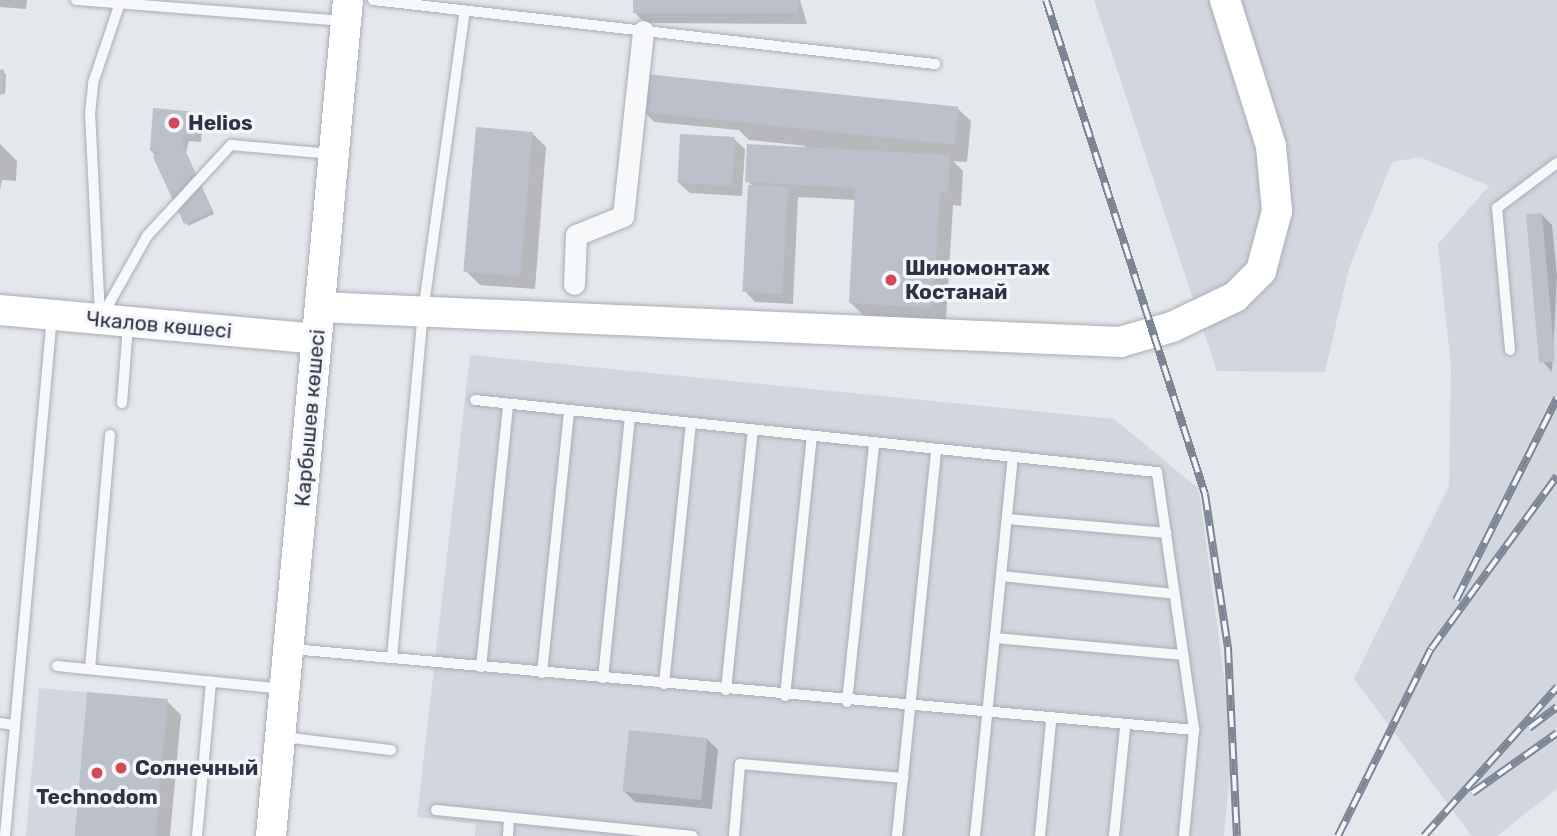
<!DOCTYPE html>
<meta charset="utf-8">
<style>
body{margin:0}
#map{position:relative;width:1557px;height:836px;overflow:hidden;background:#e4e7ec;font-family:Rubik,sans-serif}
div>[style]{position:absolute}
[style*='--x']{left:calc(var(--x)*1px);top:calc(var(--y)*1px);width:calc(var(--w)*1px);rotate:calc(var(--a)*1deg)}
.built>*{inset:0;background:#d2d6de;transform-origin:0 0}
.shadow>*{inset:0;background:#0003}
.building>*{inset:0;background:#bbc0ca;transform-origin:0 0}
.roads{filter:drop-shadow(0 0 2px #a9aeb7) drop-shadow(0 0 2px #a9aeb7)}
.lane>*{height:10px;margin:-5px;padding:0 5px;transform-origin:5px;border-radius:5px;background:#f7f8fa}
.street>*{height:21px;margin:-10.5px;padding:0 10.5px;transform-origin:10.5px;border-radius:10.5px;background:#f7f8fa}
.secondary>*{height:30px;margin:-15px;padding:0 15px;transform-origin:15px;border-radius:15px;background:#fff}
.rail>*{height:8px;margin-top:-4px;transform-origin:0;background:repeating-linear-gradient(90deg,#f4f6f9 0 16px,#7d8696 0 32px);box-sizing:border-box;border-block:2px solid #7d8696}
.dots>*{width:19px;height:19px;translate:-50% -50%;box-sizing:border-box;border:4px solid #f4f6f9;border-radius:50%}
span{translate:-50% -50%;white-space:nowrap;text-align:center;line-height:1.15;-webkit-text-stroke:7px #f4f6f9;paint-order:stroke}
.poi-label{font-size:21px;color:#2b3445;font-weight:700}
.left{translate:0 -50%;text-align:left}
.street-label{font-size:21px;color:#2b3445}
</style>
<div id="map">
<div class="built">
<div style="clip-path:polygon(1094px 0,1557px 0,1557px 789px,1497px 836px,1472px 836px,1354px 679px,1449px 486px,1451px 367px,1438px 244px,1489px 186px,1420px 157px,1392px 162px,1349px 268px,1325px 372px,1217px 371px)"></div>
<div style="clip-path:polygon(470px 355px,1114px 419px,1199px 489px,1233px 744px,1224px 836px,475px 836px,476px 824px,417px 817px)"></div>
<div style="left:39px;top:688px;width:48px;height:149px;rotate:5deg"></div>
</div>
<div class="shadow">
<div style="clip-path:polygon(0 0,27px 0,26px 9px,0 7px)"></div>
<div style="clip-path:polygon(635px 0,800px 0,807px 24px,645px 23px,635px 13px)"></div>
<div style="clip-path:polygon(0 71px,6px 74px,5px 94px,0 93px)"></div>
<div style="clip-path:polygon(957px 108px,971px 121px,967px 162px,953px 161px,963px 171px,961px 206px,953px 205px,946px 321px,864px 316px,850px 302px,856px 200px,798px 197px,793px 304px,755px 302px,745px 291px,753px 186px,747px 181px,806px 146px,749px 140px,739px 130px,654px 122px,644px 111px)"></div>
<div style="clip-path:polygon(196px 114px,203px 120px,201px 142px,189px 141px,186px 152px,214px 214px,188px 226px,152px 151px)"></div>
<div style="clip-path:polygon(532px 133px,546px 147px,535px 289px,480px 285px,466px 271px)"></div>
<div style="clip-path:polygon(734px 139px,745px 149px,742px 196px,690px 193px,679px 183px)"></div>
<div style="clip-path:polygon(0 144px,17px 161px,16px 181px,2px 180px,0 189px)"></div>
<div style="clip-path:polygon(1542px 215px,1552px 225px,1557px 276px,1552px 372px,1542px 361px)"></div>
<div style="clip-path:polygon(167px 701px,181px 715px,170px 836px,76px 836px)"></div>
<div style="clip-path:polygon(707px 739px,718px 750px,712px 809px,635px 802px,624px 791px)"></div>
</div>
<div class="building">
<div style="left:633px;top:0;width:165px;height:13px"></div>
<div style="clip-path:polygon(0 69px,4px 70px,2px 95px,0 95px)"></div>
<div style="left:646px;top:74px;width:314px;height:38px;rotate:6deg"></div>
<div style="clip-path:polygon(153px 108px,197px 112px,195px 136px,183px 135px,182px 144px,213px 211px,184px 224px,153px 157px,163px 152px,150px 151px)"></div>
<div style="left:476px;top:127px;width:57px;height:145px;rotate:5deg"></div>
<div style="left:680px;top:134px;width:55px;height:49px;rotate:3deg"></div>
<div style="clip-path:polygon(747px 144px,950px 155px,948px 193px,940px 192px,933px 308px,849px 303px,855px 188px,745px 182px)"></div>
<div style="left:748px;top:185px;width:40px;height:107px;rotate:3deg"></div>
<div style="left:1542px;top:213px;width:149px;height:16px;rotate:85deg"></div>
<div style="left:87px;top:692px;width:81px;height:145px;rotate:5deg"></div>
<div style="left:629px;top:730px;width:79px;height:62px;rotate:6deg"></div>
</div>
<div class="roads">
<div class="lane">
<div style="--x:76;--y:0;--w:270;--a:4.5"></div>
<div style="--x:373;--y:0;--w:566;--a:6.5"></div>
<div style="--x:100;--y:316;--w:202;--a:-92.8"></div>
<div style="--x:90;--y:114;--w:31;--a:-84"></div>
<div style="--x:93;--y:83;--w:88;--a:-71.4"></div>
<div style="--x:102;--y:316;--w:92;--a:-60.6"></div>
<div style="--x:147;--y:236;--w:124;--a:-47.3"></div>
<div style="--x:231;--y:145;--w:101;--a:5.1"></div>
<div style="--x:1510;--y:350;--w:143;--a:-95.2"></div>
<div style="--x:1497;--y:208;--w:75;--a:-36.9"></div>
<div style="--x:475;--y:400;--w:686;--a:6.03"></div>
<div style="--x:1157;--y:472;--w:261;--a:81.8"></div>
<div style="--x:1194;--y:730;--w:106;--a:95.4"></div>
<div style="--x:122;--y:403;--w:78;--a:-85.6"></div>
<div style="--x:1007;--y:519;--w:160;--a:5"></div>
<div style="--x:1001;--y:576;--w:174;--a:5.9"></div>
<div style="--x:995;--y:638;--w:189;--a:5.2"></div>
<div style="--x:292;--y:649;--w:906;--a:5.13"></div>
<div style="--x:392;--y:658;--w:347;--a:-84.9"></div>
<div style="--x:423;--y:312;--w:304;--a:-82.1"></div>
<div style="--x:57;--y:666;--w:228;--a:5.8"></div>
<div style="--x:481;--y:667;--w:264;--a:-84.1"></div>
<div style="--x:90;--y:669;--w:235;--a:-85.1"></div>
<div style="--x:542;--y:673;--w:264;--a:-84.1"></div>
<div style="--x:603;--y:678;--w:262;--a:-84.1"></div>
<div style="--x:664;--y:684;--w:262;--a:-84.1"></div>
<div style="--x:726;--y:690;--w:261;--a:-84.1"></div>
<div style="--x:785;--y:696;--w:261;--a:-84.1"></div>
<div style="--x:847;--y:702;--w:260;--a:-84"></div>
<div style="--x:0;--y:723;--w:15;--a:8"></div>
<div style="--x:283;--y:737;--w:109;--a:6.9"></div>
<div style="--x:436;--y:810;--w:258;--a:5.8"></div>
<div style="--x:5;--y:836;--w:522;--a:-84.84"></div>
<div style="--x:197;--y:836;--w:155;--a:-84.8"></div>
<div style="--x:508;--y:836;--w:18;--a:-87"></div>
<div style="--x:734;--y:836;--w:72;--a:-85.2"></div>
<div style="--x:740;--y:764;--w:164;--a:4.9"></div>
<div style="--x:897;--y:836;--w:389;--a:-84.2"></div>
<div style="--x:975;--y:836;--w:381;--a:-84.3"></div>
<div style="--x:1040;--y:836;--w:116;--a:-84.5"></div>
<div style="--x:1114;--y:836;--w:110;--a:-84.2"></div>
</div>
<div class="street">
<div style="--x:574;--y:284;--w:49;--a:-87.7"></div>
<div style="--x:576;--y:235;--w:51;--a:-22"></div>
<div style="--x:623;--y:216;--w:186;--a:-83.8"></div>
</div>
<div class="secondary">
<div style="--x:320;--y:307;--w:801;--a:2.51"></div>
<div style="--x:1120;--y:342;--w:54;--a:-16.1"></div>
<div style="--x:1172;--y:327;--w:70;--a:-25.5"></div>
<div style="--x:1235;--y:297;--w:37;--a:-45"></div>
<div style="--x:1261;--y:271;--w:62;--a:-75.1"></div>
<div style="--x:1277;--y:211;--w:65;--a:-95.3"></div>
<div style="--x:1271;--y:146;--w:153;--a:-107.5"></div>
<div style="--x:0;--y:310;--w:318;--a:5.2"></div>
<div style="--x:271;--y:836;--w:840;--a:-84.74"></div>
</div>
</div>
<div class="rail">
<div style="--x:1046;--y:0;--w:519;--a:72.16"></div>
<div style="--x:1205;--y:494;--w:155;--a:81.5"></div>
<div style="--x:1228;--y:647;--w:189;--a:87.3"></div>
<div style="--x:1456;--y:600;--w:226;--a:-63.4"></div>
<div style="--x:1529;--y:728;--w:35;--a:-37"></div>
<div style="--x:1472;--y:793;--w:104;--a:-35.2"></div>
<div style="--x:1338;--y:836;--w:209;--a:-63.6"></div>
<div style="--x:1431;--y:649;--w:214;--a:-53.9"></div>
<div style="--x:1424;--y:836;--w:200;--a:-48.2"></div>
</div>
<div class="dots">
<div style="left:174px;top:123px;background:#d1495b"></div>
<div style="left:891px;top:280px;background:#d1495b"></div>
<div style="left:121px;top:768px;background:#d1495b"></div>
<div style="left:97px;top:773px;background:#d1495b"></div>
</div>
<div class="poi-label">
<span class="left" style="left:188px;top:123px">Helios</span>
<span class="left" style="left:905px;top:280px">Шиномонтаж<br>Костанай</span>
<span class="left" style="left:135px;top:768px">Солнечный</span>
<span style="left:97px;top:797px">Technodom</span>
</div>
<div class="street-label">
<span style="left:159px;top:325px;rotate:5deg">Чкалов көшесі</span>
<span style="left:310px;top:418px;rotate:-85deg">Карбышев көшесі</span>
</div>
</div>
